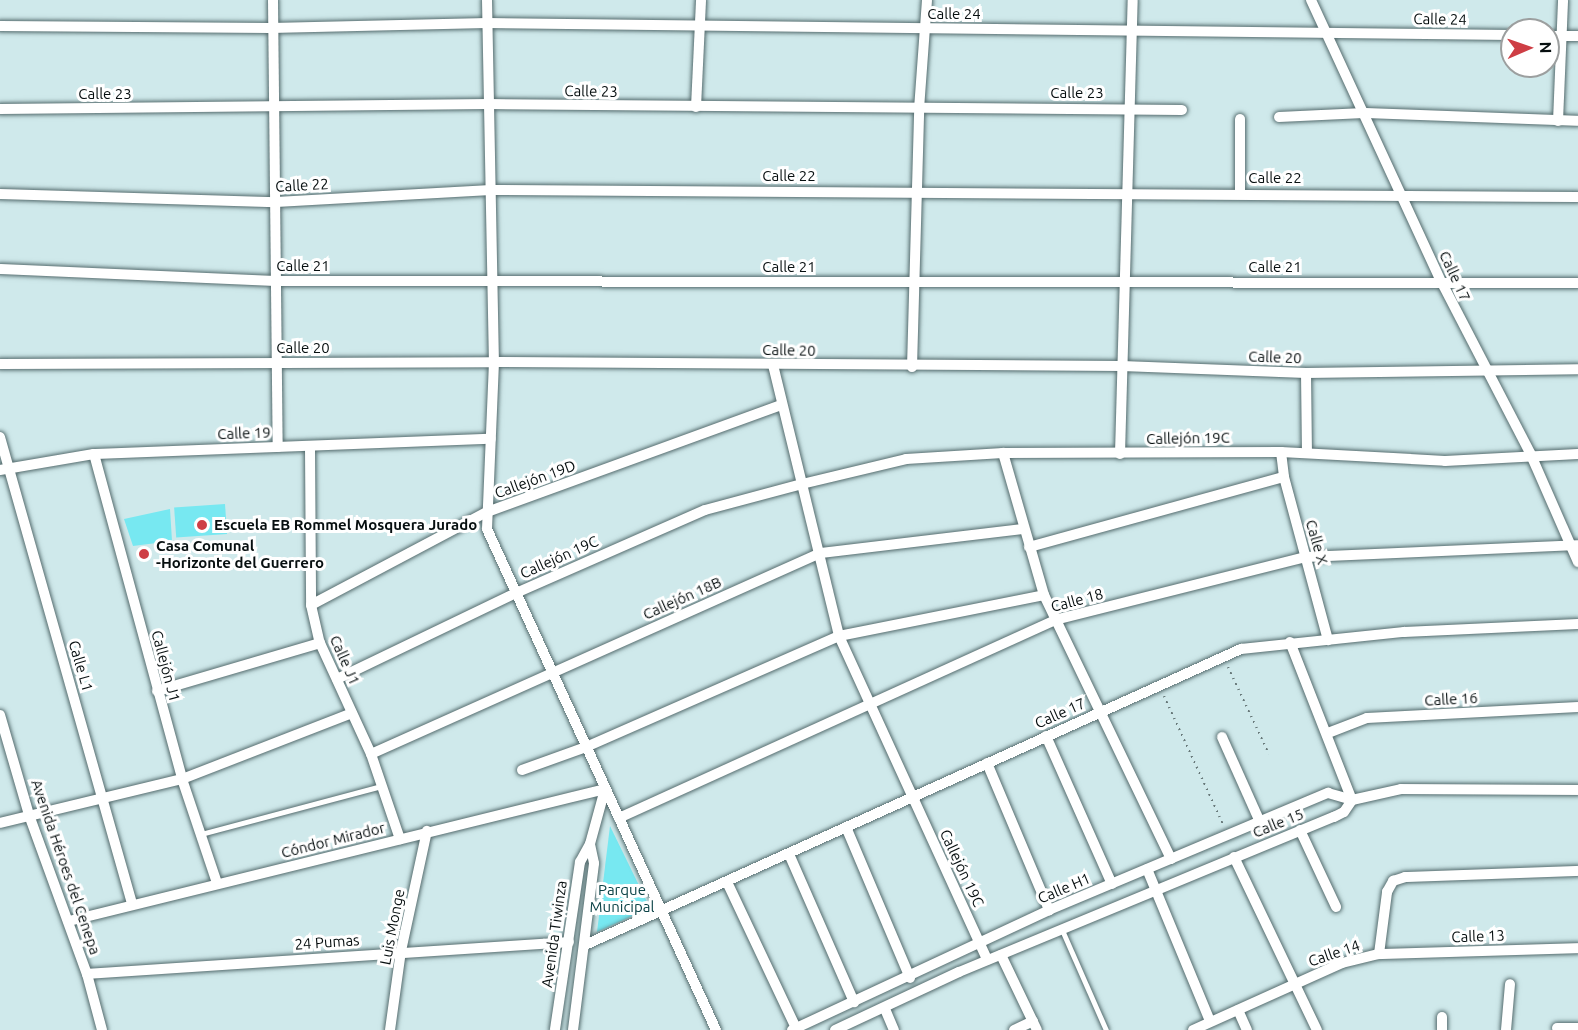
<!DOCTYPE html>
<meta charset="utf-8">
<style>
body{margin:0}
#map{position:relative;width:1578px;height:1030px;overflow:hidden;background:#cfe9eb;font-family:Ubuntu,sans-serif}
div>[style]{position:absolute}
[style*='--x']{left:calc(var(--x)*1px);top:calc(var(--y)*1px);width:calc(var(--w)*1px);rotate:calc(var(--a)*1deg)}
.green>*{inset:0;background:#77e8f1;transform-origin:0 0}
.path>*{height:2px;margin-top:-1px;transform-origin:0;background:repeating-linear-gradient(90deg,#677879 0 1.5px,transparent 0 6px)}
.roads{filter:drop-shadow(0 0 2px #556c6e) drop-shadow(0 0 2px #556c6e)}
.lane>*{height:5px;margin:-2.5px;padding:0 2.5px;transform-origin:2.5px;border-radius:2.5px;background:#fff}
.street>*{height:10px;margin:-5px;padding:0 5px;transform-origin:5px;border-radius:5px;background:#fff}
.dots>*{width:16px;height:16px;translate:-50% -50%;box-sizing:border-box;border:3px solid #fff;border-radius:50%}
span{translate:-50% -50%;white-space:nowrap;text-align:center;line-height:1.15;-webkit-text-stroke:6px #fff;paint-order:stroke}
.street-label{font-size:15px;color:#070f10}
.poi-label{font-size:15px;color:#070f10;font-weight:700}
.left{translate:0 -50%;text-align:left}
.park-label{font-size:15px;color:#0b4246}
.north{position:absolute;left:1500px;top:18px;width:60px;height:60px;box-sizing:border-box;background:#fff;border:2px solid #9c9f9f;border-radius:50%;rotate:88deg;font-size:16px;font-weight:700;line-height:24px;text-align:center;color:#070f10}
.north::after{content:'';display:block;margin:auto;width:21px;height:27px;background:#ce3e45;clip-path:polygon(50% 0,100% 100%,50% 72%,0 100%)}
</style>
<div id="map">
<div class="green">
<div style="left:225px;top:504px;width:30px;height:51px;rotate:86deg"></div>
<div style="clip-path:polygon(170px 509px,172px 541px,133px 546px,124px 519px)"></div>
<div style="clip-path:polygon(610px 826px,650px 908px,597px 932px)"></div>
</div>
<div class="path">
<div style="--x:1228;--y:667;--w:96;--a:64.8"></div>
<div style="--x:1164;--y:696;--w:141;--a:65.3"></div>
</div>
<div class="roads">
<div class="lane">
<div style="--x:201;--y:834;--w:186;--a:-14.9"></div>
<div style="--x:1062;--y:930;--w:109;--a:66.3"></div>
</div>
<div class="street">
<div style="--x:273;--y:0;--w:447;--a:89.4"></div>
<div style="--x:487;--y:0;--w:362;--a:88.9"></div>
<div style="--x:494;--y:362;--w:167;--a:92.4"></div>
<div style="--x:487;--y:529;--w:551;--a:65.44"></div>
<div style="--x:1311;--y:0;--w:312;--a:65.2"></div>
<div style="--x:1442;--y:283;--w:194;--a:62.6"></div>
<div style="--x:1531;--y:455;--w:117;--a:66.3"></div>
<div style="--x:0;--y:26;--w:271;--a:0.4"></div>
<div style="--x:271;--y:28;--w:216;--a:-1.3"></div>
<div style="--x:487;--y:23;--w:1025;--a:0.67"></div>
<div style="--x:1548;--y:36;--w:30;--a:0"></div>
<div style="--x:696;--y:107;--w:107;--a:-87.3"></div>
<div style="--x:0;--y:109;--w:489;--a:-0.6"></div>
<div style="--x:489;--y:104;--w:693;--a:0.5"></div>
<div style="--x:1279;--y:117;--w:85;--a:-2.7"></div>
<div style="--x:1364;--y:113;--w:214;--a:2.1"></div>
<div style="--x:1240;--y:119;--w:74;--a:90"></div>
<div style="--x:1558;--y:121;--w:121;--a:-87.6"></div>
<div style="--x:0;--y:194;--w:276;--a:1.7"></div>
<div style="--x:276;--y:202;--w:215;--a:-3.2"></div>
<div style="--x:491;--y:190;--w:1087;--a:0.37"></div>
<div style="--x:0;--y:269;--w:276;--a:2.5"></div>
<div style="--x:276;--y:281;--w:1302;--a:0.09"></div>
<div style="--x:0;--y:364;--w:494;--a:-0.2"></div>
<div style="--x:494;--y:362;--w:628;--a:0.36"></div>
<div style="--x:1122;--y:366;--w:184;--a:2.2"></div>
<div style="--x:1306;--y:373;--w:272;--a:-0.8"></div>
<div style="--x:773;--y:365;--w:122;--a:76.3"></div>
<div style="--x:802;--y:484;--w:107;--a:-13.5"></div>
<div style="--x:906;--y:459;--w:97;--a:-3.5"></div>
<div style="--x:1003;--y:453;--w:278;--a:-0.2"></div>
<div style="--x:1281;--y:452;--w:164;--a:3.1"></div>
<div style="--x:1445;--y:461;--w:133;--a:-3"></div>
<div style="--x:912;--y:367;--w:258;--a:-88.4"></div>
<div style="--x:919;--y:109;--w:109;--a:-85.8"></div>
<div style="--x:1306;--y:373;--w:80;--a:89.3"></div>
<div style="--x:0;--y:437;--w:485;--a:74.2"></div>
<div style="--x:310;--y:448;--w:157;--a:89.6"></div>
<div style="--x:311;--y:605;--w:39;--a:77"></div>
<div style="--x:320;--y:643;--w:122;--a:65.3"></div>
<div style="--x:371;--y:754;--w:90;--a:71.2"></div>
<div style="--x:1281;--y:452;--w:25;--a:83"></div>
<div style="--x:1284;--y:477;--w:169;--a:74.9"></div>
<div style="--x:1003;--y:453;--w:148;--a:73.9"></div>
<div style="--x:1044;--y:595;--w:293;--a:64.3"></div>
<div style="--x:94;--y:454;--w:337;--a:74.8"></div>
<div style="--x:182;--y:779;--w:110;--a:71.4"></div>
<div style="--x:1120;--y:454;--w:454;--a:-88.4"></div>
<div style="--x:0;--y:470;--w:95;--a:-9.7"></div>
<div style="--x:94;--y:454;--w:397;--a:-2.2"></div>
<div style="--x:1029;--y:547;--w:264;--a:-15.4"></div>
<div style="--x:311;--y:605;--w:199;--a:-27.9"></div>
<div style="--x:487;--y:512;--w:313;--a:-20"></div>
<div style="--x:1290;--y:642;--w:170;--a:68.6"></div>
<div style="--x:337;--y:679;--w:199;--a:-25.7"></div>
<div style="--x:516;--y:593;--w:206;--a:-23.7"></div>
<div style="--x:705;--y:510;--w:100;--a:-15"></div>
<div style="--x:802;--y:484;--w:156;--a:76.3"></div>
<div style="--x:839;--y:636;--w:356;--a:65.4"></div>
<div style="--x:157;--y:691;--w:170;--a:-16.4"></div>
<div style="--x:0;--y:715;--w:104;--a:73.8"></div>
<div style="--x:29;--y:815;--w:169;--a:70"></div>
<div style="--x:87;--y:974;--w:58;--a:75"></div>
<div style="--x:1328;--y:733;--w:42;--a:-21"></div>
<div style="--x:1367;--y:718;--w:211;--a:-3"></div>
<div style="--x:1046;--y:736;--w:162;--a:66"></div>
<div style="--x:1222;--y:737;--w:93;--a:65.9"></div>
<div style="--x:371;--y:754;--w:493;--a:-24.1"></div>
<div style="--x:821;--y:553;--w:203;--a:-6.8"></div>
<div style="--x:987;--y:763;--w:160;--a:67.1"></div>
<div style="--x:522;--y:770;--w:68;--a:-19.8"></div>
<div style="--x:586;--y:747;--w:276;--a:-23.7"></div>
<div style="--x:839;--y:636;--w:209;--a:-11.3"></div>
<div style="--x:619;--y:818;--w:479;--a:-24.4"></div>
<div style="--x:1055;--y:620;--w:258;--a:-14.1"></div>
<div style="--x:1305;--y:557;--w:273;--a:-2.5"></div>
<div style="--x:0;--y:823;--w:187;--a:-13.6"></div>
<div style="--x:182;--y:779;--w:182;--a:-21.2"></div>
<div style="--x:846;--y:827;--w:164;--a:67"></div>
<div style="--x:1300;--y:830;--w:85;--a:64.9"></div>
<div style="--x:789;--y:854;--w:162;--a:66.3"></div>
<div style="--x:1234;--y:857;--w:192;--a:64.4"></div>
<div style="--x:1147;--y:869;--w:165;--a:67.5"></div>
<div style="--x:727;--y:882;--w:161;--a:64.7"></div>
<div style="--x:69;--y:921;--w:552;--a:-13.83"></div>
<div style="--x:605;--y:789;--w:57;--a:105.3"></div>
<div style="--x:590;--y:844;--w:21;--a:119"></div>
<div style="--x:580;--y:862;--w:170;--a:98.5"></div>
<div style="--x:585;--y:945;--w:720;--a:-24.29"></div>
<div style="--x:1241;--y:649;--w:164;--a:-6"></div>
<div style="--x:1404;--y:632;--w:174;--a:-2.6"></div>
<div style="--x:1379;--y:954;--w:63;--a:-82.6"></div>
<div style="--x:1387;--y:892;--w:13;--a:-61"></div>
<div style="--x:1393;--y:881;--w:13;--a:-18"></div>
<div style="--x:1405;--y:877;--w:173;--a:-2"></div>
<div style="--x:1001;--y:955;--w:83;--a:64.4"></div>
<div style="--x:87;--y:974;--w:483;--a:-3.8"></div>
<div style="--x:885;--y:1009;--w:23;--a:67"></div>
<div style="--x:1238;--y:1010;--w:22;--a:66"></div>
<div style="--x:1557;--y:1028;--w:21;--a:0"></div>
<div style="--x:390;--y:1030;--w:80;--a:-82.1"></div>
<div style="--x:401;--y:951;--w:123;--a:-77.8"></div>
<div style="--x:573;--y:1030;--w:168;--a:-82.8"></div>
<div style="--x:594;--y:863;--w:19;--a:-102"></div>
<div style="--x:792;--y:1030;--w:284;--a:-25"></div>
<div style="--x:1049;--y:910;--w:303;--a:-22.8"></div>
<div style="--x:1328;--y:793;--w:25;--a:16"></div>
<div style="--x:835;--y:1030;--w:137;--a:-25.1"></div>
<div style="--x:959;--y:972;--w:406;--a:-22.5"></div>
<div style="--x:1334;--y:817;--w:11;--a:-27"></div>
<div style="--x:1344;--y:812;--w:14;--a:-56"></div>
<div style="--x:1352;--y:800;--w:50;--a:-12.7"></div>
<div style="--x:1401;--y:789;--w:177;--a:0.3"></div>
<div style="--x:1014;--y:1030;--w:21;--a:-25"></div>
<div style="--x:1193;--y:1030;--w:163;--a:-24.2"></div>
<div style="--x:1342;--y:963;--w:38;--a:-14"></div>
<div style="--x:1379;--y:954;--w:199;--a:-1.7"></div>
<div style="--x:1442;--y:1030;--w:13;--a:-90"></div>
<div style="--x:1506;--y:1030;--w:46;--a:-85"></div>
</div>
</div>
<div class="dots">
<div style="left:202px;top:525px;background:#ce3e45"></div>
<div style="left:144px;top:554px;background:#ce3e45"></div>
</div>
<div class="street-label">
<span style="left:954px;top:14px">Calle 24</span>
<span style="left:1440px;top:19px;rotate:1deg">Calle 24</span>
<span style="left:591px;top:91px;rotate:1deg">Calle 23</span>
<span style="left:1077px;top:93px">Calle 23</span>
<span style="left:105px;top:94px">Calle 23</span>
<span style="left:789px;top:176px">Calle 22</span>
<span style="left:1275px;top:178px">Calle 22</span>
<span style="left:302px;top:185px;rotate:-3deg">Calle 22</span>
<span style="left:303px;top:266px">Calle 21</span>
<span style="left:789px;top:267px">Calle 21</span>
<span style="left:1275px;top:267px">Calle 21</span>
<span style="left:1455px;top:276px;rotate:65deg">Calle 17</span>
<span style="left:303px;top:348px">Calle 20</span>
<span style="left:789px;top:350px;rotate:1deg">Calle 20</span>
<span style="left:1275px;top:357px;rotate:2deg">Calle 20</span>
<span style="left:244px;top:433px;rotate:-2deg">Calle 19</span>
<span style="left:1188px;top:438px;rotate:-1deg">Callejón 19C</span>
<span style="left:535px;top:479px;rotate:-20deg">Callejón 19D</span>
<span style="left:1317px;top:542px;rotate:74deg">Calle X</span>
<span style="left:559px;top:557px;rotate:-24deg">Callejón 19C</span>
<span style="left:682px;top:598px;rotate:-24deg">Callejón 18B</span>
<span style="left:1077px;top:600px;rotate:-15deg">Calle 18</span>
<span style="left:345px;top:660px;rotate:66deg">Calle J1</span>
<span style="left:81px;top:666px;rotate:74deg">Calle L1</span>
<span style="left:166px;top:666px;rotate:75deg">Callejón J1</span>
<span style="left:1451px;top:699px;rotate:-3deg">Calle 16</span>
<span style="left:1060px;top:713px;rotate:-24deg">Calle 17</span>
<span style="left:1278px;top:823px;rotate:-22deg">Calle 15</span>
<span style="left:333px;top:840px;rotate:-14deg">Cóndor Mirador</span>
<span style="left:66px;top:867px;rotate:71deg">Avenida Héroes del Cenepa</span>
<span style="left:962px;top:868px;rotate:65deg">Callejón 19C</span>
<span style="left:1064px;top:888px;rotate:-23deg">Calle H1</span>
<span style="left:392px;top:927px;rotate:-79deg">Luis Monge</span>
<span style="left:554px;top:934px;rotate:-82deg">Avenida Tiwinza</span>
<span style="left:1478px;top:936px;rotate:-2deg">Calle 13</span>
<span style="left:327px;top:942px;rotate:-4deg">24 Pumas</span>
<span style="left:1334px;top:953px;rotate:-19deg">Calle 14</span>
</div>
<div class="poi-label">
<span class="left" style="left:214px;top:525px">Escuela EB Rommel Mosquera Jurado</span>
<span class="left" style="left:156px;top:554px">Casa Comunal<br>-Horizonte del Guerrero</span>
</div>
<div class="park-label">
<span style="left:622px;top:898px">Parque<br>Municipal</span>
</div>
<div class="north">N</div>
</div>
